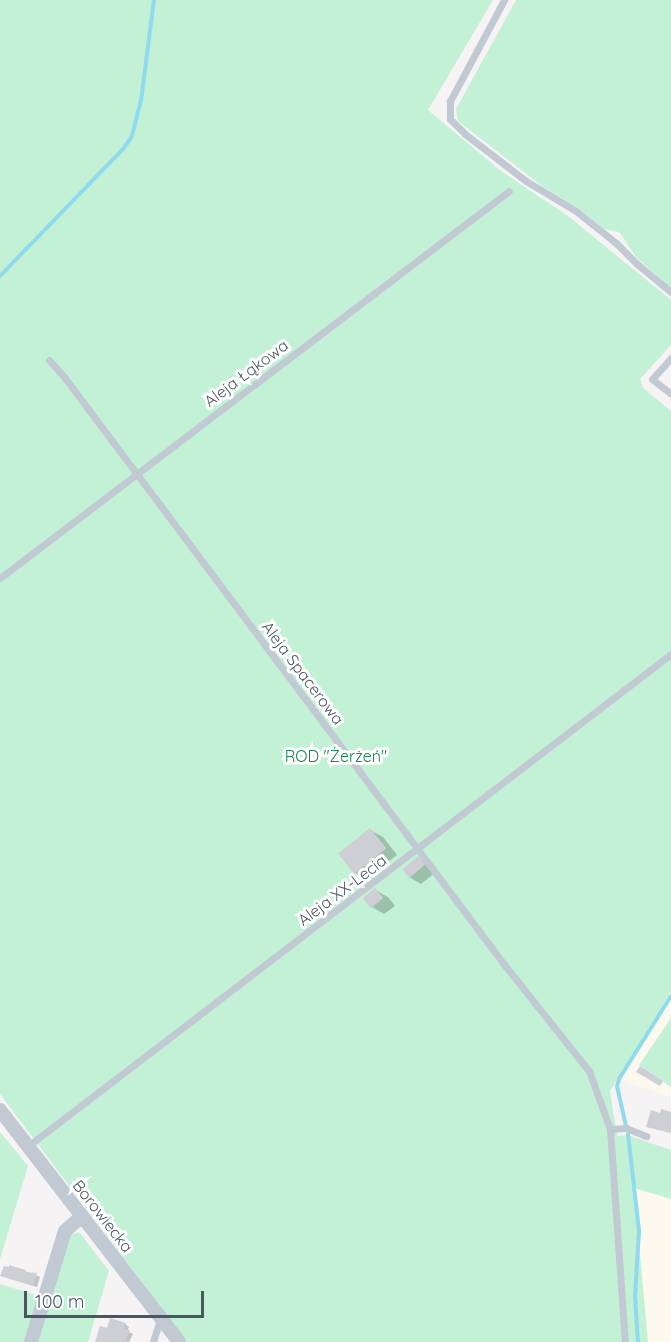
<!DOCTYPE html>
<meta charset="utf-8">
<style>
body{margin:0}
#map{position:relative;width:671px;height:1342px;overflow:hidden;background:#f5f3f3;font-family:Quicksand,sans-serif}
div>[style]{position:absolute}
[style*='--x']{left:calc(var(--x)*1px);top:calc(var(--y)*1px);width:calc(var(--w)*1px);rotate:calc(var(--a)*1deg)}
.commercial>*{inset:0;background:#fdf9ef}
.green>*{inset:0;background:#c3f1d5}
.shadow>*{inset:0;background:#0003}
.stream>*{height:4px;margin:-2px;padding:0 2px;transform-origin:2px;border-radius:2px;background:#90daee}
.building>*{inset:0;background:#cdcfd5;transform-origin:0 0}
.service>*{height:7px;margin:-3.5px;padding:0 3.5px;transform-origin:3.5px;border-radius:3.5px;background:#c1cad2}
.minor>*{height:14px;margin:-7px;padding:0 7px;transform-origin:7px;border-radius:7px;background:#c1cad2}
span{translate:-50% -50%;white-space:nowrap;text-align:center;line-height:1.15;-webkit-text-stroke:6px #fff;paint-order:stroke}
.street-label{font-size:16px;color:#4a5661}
.park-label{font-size:16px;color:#17864f}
.scale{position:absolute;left:24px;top:1291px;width:180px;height:27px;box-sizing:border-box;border:3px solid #4a5661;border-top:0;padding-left:8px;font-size:18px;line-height:21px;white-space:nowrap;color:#4a5661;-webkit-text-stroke:4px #fff;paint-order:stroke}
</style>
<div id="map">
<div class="commercial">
<div style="clip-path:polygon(671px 992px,671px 1097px,618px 1079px)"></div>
<div style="clip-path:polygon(634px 1187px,671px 1199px,671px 1342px,648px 1342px)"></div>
</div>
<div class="green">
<div style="clip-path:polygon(0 0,493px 0,428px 110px,501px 171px,568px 216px,671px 300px,671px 345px,640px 379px,643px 388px,671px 411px,671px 992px,610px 1091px,617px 1136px,627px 1135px,671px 1150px,671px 1199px,634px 1188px,648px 1342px,187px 1342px,0 1094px)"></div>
<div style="clip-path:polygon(516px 0,671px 0,671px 288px,636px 257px,619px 232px,604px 229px,580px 209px,542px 186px,458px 121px,456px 109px)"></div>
<div style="clip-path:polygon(671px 1018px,671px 1087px,639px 1065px)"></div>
<div style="clip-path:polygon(0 1132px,28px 1166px,0 1259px)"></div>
<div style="clip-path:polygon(79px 1232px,109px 1271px,88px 1342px,38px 1342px,70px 1235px)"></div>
<div style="clip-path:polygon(0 1284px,39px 1296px,25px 1342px,0 1342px)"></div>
</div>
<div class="shadow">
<div style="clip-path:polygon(370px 830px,383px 837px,397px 855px,366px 879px,354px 872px)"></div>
<div style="clip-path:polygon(418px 858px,436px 872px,421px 884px,409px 877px)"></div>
<div style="clip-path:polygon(375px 890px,388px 897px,395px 906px,384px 914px,372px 907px)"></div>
<div style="clip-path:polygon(25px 1271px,40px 1277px,37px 1287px,2px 1276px)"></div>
<div style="clip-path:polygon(125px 1324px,129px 1327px,127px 1331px,133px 1334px,129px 1342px,97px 1342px,108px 1330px)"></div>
</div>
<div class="stream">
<div style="--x:0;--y:276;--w:178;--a:-45.9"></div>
<div style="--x:124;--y:148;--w:14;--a:-56"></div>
<div style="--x:132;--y:136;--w:36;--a:-76"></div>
<div style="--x:141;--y:101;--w:102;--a:-82.7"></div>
<div style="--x:626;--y:1126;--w:41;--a:-102.7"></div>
<div style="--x:617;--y:1086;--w:7;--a:-74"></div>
<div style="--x:619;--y:1079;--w:98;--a:-57.9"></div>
<div style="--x:628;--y:1134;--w:98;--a:83.5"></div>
<div style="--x:639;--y:1231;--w:65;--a:93.5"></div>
<div style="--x:635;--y:1296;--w:46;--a:86.3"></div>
</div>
<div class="building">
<div style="left:370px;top:828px;width:26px;height:41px;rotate:51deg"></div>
<div style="left:418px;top:856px;width:11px;height:21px;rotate:49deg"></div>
<div style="left:375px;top:888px;width:13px;height:16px;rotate:51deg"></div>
<div style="clip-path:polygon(640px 1066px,663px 1081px,660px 1086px,636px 1072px)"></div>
<div style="clip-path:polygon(661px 1109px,671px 1112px,671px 1133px,646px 1127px,651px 1110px,660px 1113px)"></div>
<div style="clip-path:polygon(9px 1265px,26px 1270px,25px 1272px,37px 1273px,33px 1286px,0 1276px,4px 1266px,9px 1267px)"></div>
<div style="clip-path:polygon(110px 1318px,126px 1323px,124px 1329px,130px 1330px,126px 1340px,131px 1342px,95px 1342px,100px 1326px,107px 1328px)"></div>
</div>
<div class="service">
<div style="--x:504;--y:0;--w:115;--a:118.1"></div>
<div style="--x:450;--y:101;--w:18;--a:90"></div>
<div style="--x:450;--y:119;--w:21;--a:45"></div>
<div style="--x:465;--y:134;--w:77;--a:37.6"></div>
<div style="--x:526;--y:181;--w:58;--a:31"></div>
<div style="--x:576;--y:211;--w:51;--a:38.7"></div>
<div style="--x:616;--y:243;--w:30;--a:45"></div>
<div style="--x:637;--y:264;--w:44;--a:39.5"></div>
<div style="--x:671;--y:358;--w:28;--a:132"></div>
<div style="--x:652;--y:379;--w:24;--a:38"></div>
<div style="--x:49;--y:360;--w:24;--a:48"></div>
<div style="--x:65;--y:378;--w:731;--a:53.18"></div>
<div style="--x:503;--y:963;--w:138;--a:51.5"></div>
<div style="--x:589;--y:1071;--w:62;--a:70.1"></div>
<div style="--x:610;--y:1129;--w:214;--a:86"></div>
<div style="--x:0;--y:578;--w:639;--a:-37.25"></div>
<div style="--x:610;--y:1129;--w:16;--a:-4"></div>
<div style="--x:626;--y:1128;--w:22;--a:22"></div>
<div style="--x:28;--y:1146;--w:810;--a:-37.42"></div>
<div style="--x:153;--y:1342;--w:24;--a:-73"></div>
</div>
<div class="minor">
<div style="--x:0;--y:1110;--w:293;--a:52.3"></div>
<div style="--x:31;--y:1342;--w:116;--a:-73"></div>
<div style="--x:65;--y:1231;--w:23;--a:-41"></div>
</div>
<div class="street-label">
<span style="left:246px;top:373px;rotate:-37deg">Aleja Łąkowa</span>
<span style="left:303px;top:673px;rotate:53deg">Aleja Spacerowa</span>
<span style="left:342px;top:890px;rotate:-37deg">Aleja XX-Lecia</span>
<span style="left:103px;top:1216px;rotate:52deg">Borowiecka</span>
</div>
<div class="park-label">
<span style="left:336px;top:756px">ROD "Żerżeń"</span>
</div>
<div class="scale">100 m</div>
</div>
